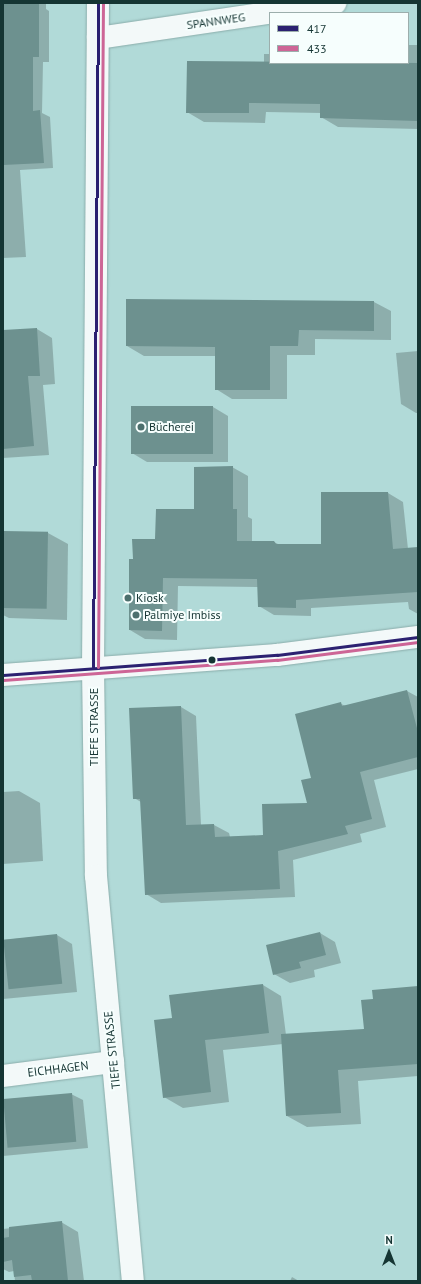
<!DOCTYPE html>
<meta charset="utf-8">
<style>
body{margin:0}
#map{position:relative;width:421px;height:1284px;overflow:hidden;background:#b1dad8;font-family:"PT Sans",sans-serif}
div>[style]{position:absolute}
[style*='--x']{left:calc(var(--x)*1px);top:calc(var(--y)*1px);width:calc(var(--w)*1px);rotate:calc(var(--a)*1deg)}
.shadow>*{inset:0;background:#0003}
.building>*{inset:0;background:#6d918f;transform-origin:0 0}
.roads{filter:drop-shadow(0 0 1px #8aacaa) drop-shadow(0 0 1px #8aacaa)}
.minor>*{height:22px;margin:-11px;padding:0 11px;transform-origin:11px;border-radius:11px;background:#f3f9f9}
.secondary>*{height:22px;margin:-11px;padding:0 11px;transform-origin:11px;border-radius:11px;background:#f3f9f9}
.bus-1>*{height:3px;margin:-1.5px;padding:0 1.5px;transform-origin:1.5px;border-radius:1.5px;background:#2b2171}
.bus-2>*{height:3px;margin:-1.5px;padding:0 1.5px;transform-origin:1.5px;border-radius:1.5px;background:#cd6596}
.dots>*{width:11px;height:11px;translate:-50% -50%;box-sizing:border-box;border:2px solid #f6fefd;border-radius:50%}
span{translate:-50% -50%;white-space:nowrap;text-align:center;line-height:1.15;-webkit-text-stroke:4px #f6fefd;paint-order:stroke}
.street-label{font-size:12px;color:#153533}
.poi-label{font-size:12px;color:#153533}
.left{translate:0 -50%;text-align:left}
.frame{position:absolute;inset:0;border:4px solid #153533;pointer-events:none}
.legend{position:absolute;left:269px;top:12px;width:140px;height:52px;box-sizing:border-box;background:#f6fefd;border:1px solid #9caeac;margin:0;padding:5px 7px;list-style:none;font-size:12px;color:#153533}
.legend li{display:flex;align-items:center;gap:8px;height:20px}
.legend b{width:20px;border:1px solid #9caeac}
.north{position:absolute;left:369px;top:1232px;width:40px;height:40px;-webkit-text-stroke:3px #f6fefd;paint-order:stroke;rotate:0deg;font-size:11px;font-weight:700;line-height:16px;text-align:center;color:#153533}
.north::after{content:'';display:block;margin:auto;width:14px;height:18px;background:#153533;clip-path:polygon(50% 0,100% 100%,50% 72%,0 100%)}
</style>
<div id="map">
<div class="shadow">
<div style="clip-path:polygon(3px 3px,46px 3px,46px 9px,49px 11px,49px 62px,43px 62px,42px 113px,50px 117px,53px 168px,20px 170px,26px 257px,3px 258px)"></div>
<div style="clip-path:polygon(408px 45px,418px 45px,418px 129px,338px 127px,321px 117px,321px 113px,266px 112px,265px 123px,204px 122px,187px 112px,264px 63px,264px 54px,270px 54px,270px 63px,408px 63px)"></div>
<div style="clip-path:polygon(127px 300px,374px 302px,391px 311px,391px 340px,315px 339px,315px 355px,287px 355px,287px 399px,232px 399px,216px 389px,216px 356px,144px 356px,127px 346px)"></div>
<div style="clip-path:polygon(37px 329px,52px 338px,55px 384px,43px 385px,49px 455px,3px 458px,3px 331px)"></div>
<div style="clip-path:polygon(418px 351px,418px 413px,416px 413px,401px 404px,396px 353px)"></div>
<div style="clip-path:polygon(213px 407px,228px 416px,228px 462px,147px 462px,132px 453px)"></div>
<div style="clip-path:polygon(232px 467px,248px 476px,248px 517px,252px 519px,252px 542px,274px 542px,280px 545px,322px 545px,388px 493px,403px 502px,408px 549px,418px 548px,418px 614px,409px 609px,408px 602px,311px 608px,311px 616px,274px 615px,259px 606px,258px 587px,178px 586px,177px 640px,145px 639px,130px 630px,134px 560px,156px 540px,195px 510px)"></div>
<div style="clip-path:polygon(3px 532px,48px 533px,68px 544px,67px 620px,9px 618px,3px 615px)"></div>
<div style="clip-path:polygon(407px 691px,418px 697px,418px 769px,374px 780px,386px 827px,360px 834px,362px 842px,293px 860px,295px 897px,161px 903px,146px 894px,141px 802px,134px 798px,181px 707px,196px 716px,201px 825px,214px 825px,229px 833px,230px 837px,264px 836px,308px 804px,312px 778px,341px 704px,346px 706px)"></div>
<div style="clip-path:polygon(19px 791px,40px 803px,43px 861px,3px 864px,3px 792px)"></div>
<div style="clip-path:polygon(320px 933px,335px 942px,341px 963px,314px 970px,315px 977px,290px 983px,274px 974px)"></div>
<div style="clip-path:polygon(57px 935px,72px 944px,77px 992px,3px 999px,3px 940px)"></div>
<div style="clip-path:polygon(263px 985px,281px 996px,286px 1035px,365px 1030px,374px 1000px,418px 987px,418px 1076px,358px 1081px,361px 1124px,307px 1127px,287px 1116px,283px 1044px,223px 1050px,229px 1102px,183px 1108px,164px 1097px,173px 1019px)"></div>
<div style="clip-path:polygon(71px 1094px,83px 1100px,88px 1148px,3px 1156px,3px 1100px)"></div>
<div style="clip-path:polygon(61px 1222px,78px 1232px,84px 1281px,15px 1281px,14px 1271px,9px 1272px,3px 1269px,3px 1229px)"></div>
<div style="clip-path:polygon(292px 1277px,299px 1281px,290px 1281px)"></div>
</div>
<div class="building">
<div style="clip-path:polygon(3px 4px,39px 4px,39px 57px,33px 57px,33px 111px,40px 110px,44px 163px,3px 165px)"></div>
<div style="clip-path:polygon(187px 61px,418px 63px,418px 121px,320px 118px,320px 104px,249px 103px,249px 113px,186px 113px)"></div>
<div style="clip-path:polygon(126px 299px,374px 301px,374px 331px,299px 330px,298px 346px,270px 346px,270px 390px,215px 390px,215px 347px,126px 346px)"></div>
<div style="clip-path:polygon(37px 328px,40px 376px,28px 376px,34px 446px,3px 449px,3px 330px)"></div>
<div style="left:131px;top:406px;width:82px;height:48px"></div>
<div style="clip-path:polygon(233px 466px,233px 509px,237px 509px,237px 541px,274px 541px,276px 544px,321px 544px,321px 492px,388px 492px,393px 549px,418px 547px,418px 592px,296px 600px,296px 608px,258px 607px,257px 579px,163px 578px,162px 631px,129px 630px,129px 559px,133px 559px,132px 539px,155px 539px,156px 509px,194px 509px,194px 467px)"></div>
<div style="left:3px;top:531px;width:45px;height:77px;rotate:1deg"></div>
<div style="clip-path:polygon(407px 690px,418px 732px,418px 757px,360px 772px,372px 819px,345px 826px,348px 834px,278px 851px,280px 889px,145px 895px,140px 799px,133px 799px,129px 708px,181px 706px,186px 825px,214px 824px,215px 837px,263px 835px,262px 804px,307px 803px,301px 780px,311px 778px,295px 714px,341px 702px,342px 706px)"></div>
<div style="clip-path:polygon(320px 932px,326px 955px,299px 962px,301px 968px,273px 975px,266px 945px)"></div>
<div style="left:57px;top:934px;width:50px;height:54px;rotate:84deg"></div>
<div style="clip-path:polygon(263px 984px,269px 1033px,205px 1040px,211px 1092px,163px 1098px,154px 1020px,172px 1018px,169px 995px)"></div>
<div style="clip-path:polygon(418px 986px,418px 1064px,338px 1070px,341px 1113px,286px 1116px,281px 1034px,364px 1029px,361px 1000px,373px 999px,372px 990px)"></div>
<div style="left:72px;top:1093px;width:49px;height:69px;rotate:85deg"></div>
<div style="clip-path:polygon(62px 1221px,68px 1281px,32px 1281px,31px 1275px,14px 1277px,12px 1260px,3px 1262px,3px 1238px,9px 1237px,9px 1227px)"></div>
</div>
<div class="roads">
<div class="minor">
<div style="--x:98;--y:38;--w:240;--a:-8.4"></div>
<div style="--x:3;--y:675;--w:275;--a:-4.2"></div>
<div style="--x:277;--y:655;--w:142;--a:-7.3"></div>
<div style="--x:3;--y:1076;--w:111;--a:-7.3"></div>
</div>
<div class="secondary">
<div style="--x:98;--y:3;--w:664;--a:90.43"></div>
<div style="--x:93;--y:667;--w:209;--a:89.2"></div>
<div style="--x:96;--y:876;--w:407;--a:84.8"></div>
</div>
</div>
<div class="bus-1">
<div style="--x:93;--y:667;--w:664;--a:-89.57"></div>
<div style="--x:3;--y:675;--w:275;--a:-4.2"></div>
<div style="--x:277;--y:655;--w:142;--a:-7.3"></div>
</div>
<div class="bus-2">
<div style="--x:98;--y:667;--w:664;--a:-89.57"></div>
<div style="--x:3;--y:680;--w:275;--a:-4.2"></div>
<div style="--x:277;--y:660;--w:142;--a:-7.3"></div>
</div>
<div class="dots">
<div style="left:141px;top:427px;background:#4c6f6d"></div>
<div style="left:128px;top:598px;background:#4c6f6d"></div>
<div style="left:136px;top:615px;background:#4c6f6d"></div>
<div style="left:212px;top:660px;background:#153533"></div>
</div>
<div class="street-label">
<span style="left:216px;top:21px;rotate:-8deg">SPANNWEG</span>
<span style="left:94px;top:727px;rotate:-90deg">TIEFE STRASSE</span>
<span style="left:112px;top:1050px;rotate:-96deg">TIEFE STRASSE</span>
<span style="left:58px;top:1069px;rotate:-7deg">EICHHAGEN</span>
</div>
<div class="poi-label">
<span class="left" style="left:149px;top:427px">Bücherei</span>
<span class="left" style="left:136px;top:598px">Kiosk</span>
<span class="left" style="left:144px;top:615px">Palmiye Imbiss</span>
</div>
<div class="frame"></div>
<ul class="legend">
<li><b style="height:5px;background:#2b2171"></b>417</li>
<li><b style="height:5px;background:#cd6596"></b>433</li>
</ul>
<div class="north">N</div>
</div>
